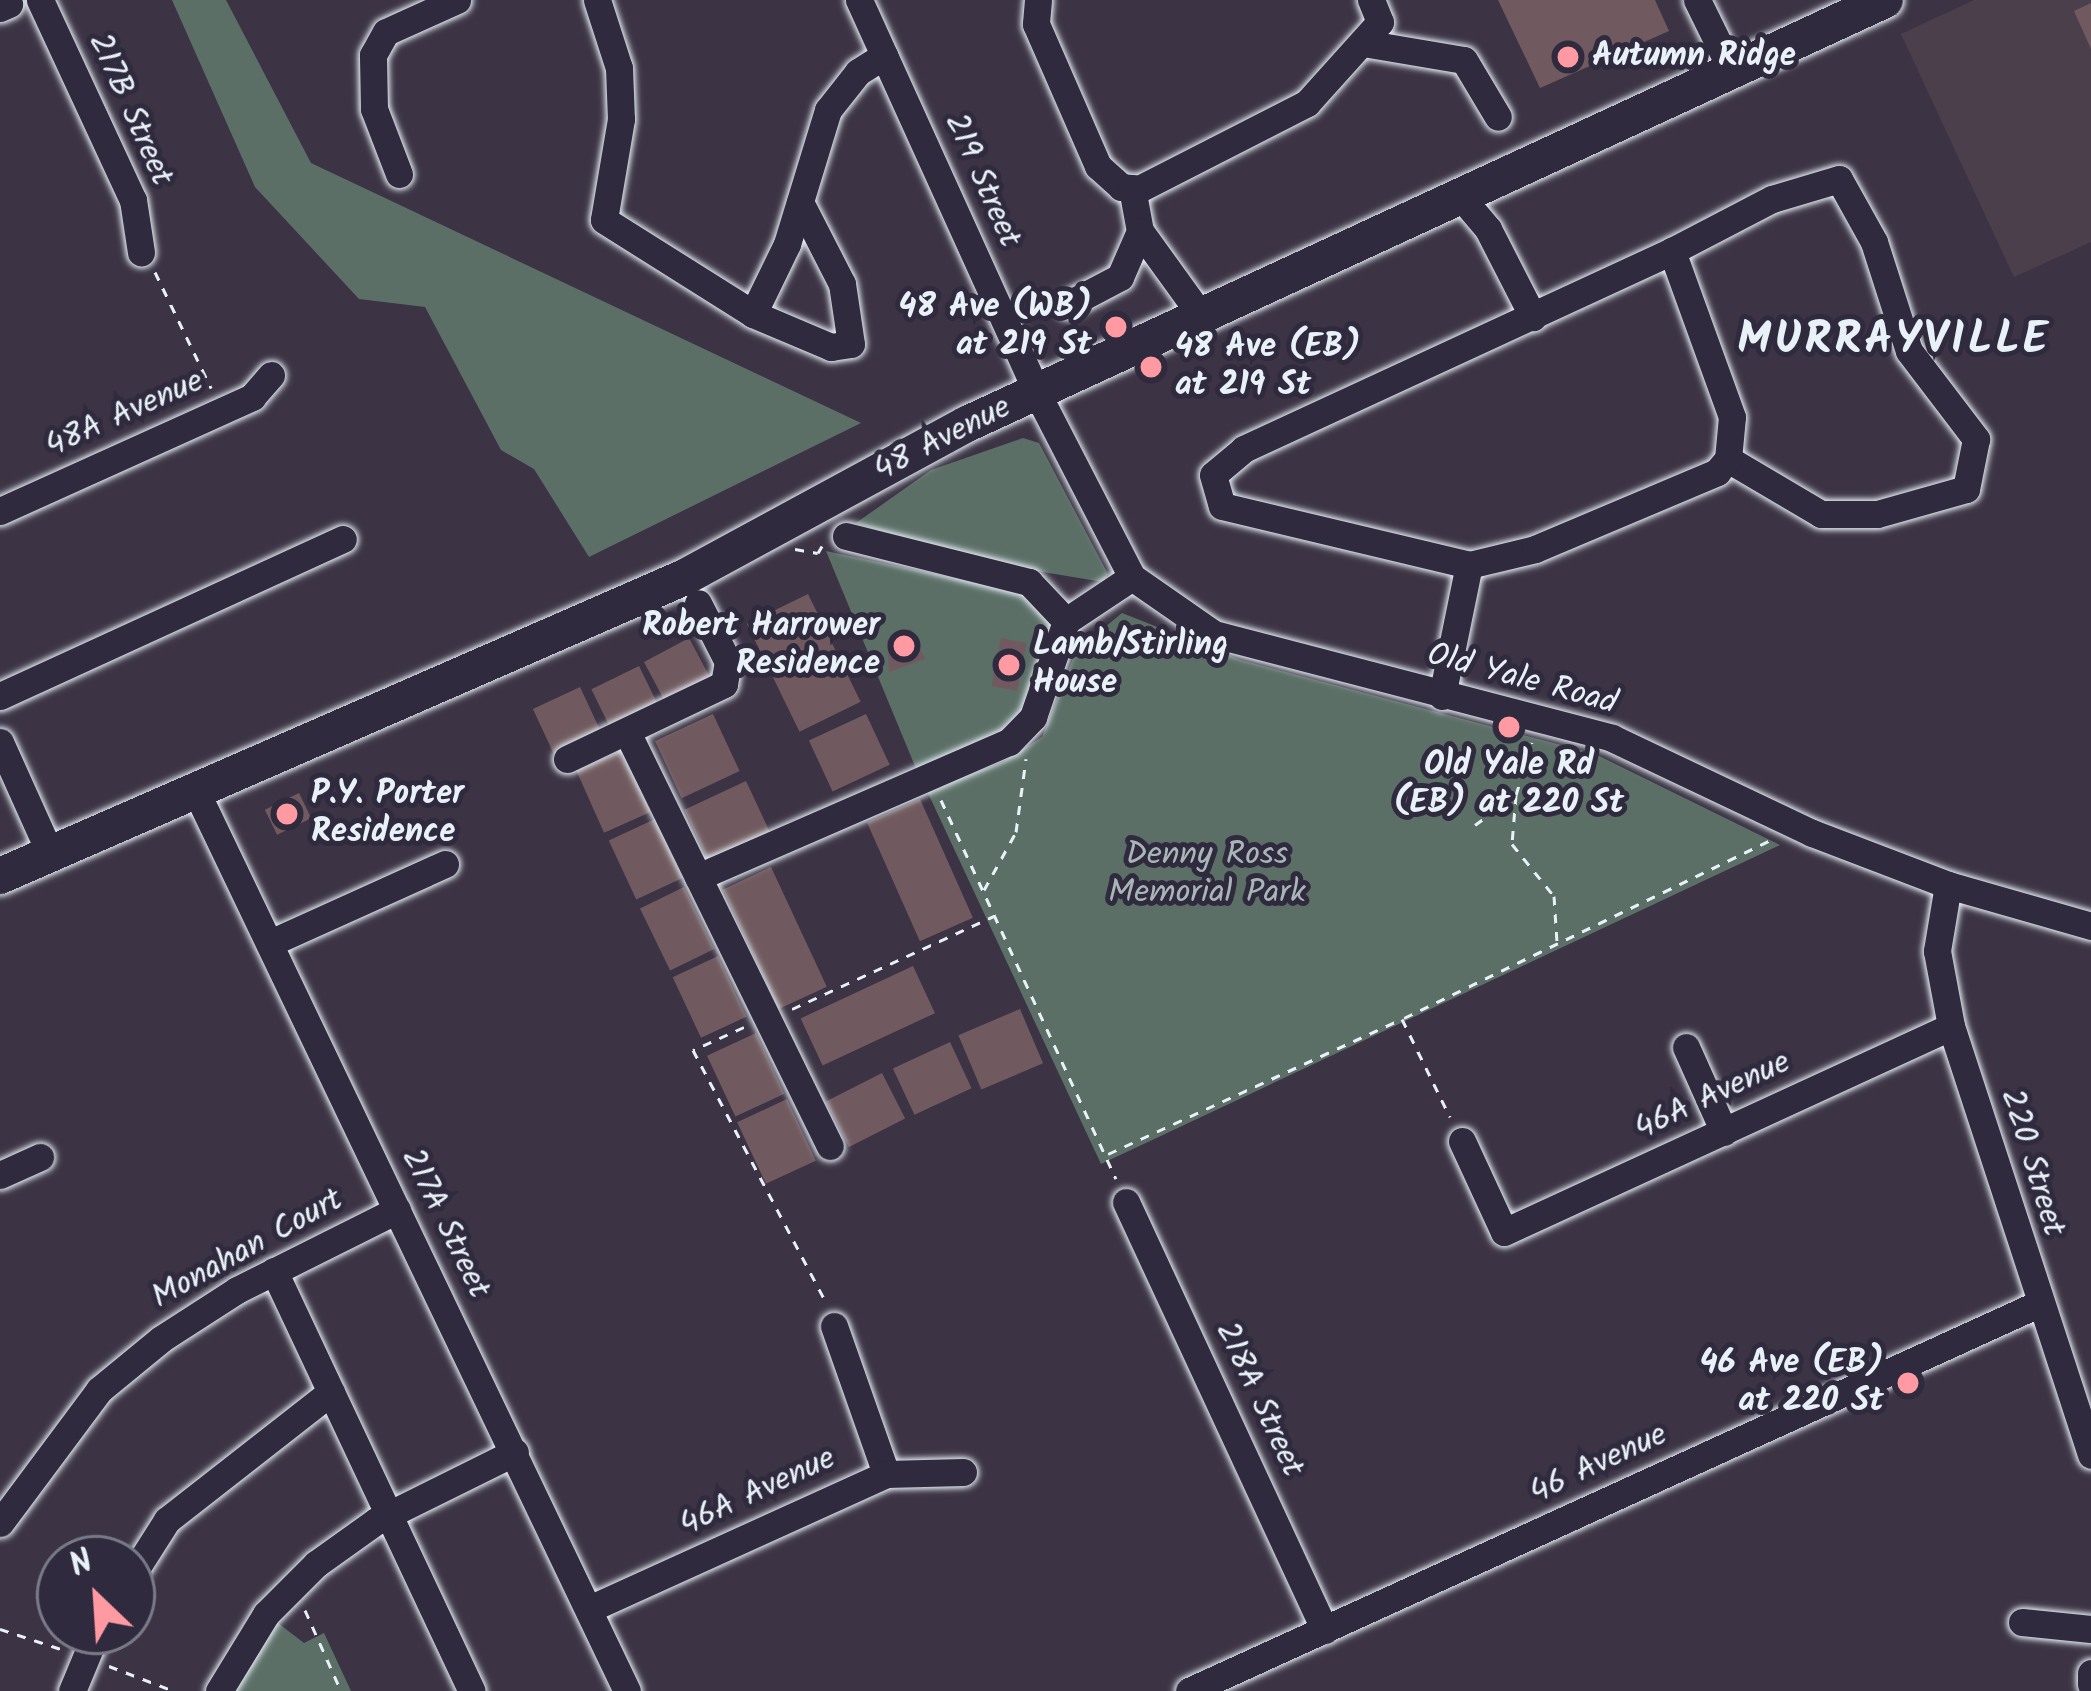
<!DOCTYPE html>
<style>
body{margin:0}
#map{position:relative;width:2091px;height:1691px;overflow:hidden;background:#3c3444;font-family:Kalam,sans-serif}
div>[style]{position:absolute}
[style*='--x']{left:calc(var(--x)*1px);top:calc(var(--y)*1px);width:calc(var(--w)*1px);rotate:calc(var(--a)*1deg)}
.built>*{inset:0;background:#4c3f4c}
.green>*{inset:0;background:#5c6f67}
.building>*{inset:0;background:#705a5f;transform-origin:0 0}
.path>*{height:3px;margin-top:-1.5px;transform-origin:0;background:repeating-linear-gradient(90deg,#e8f1f8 0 9px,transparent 0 18px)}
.roads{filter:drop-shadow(0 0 3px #e8f1f8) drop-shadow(0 0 3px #e8f1f8)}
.minor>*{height:27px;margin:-13.5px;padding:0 13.5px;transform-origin:13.5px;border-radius:13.5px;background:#2f2a3d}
.major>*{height:36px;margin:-18px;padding:0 18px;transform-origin:18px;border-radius:18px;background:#2f2a3d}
.dots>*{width:33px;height:33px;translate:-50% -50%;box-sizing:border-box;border:6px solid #2f2a3d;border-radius:50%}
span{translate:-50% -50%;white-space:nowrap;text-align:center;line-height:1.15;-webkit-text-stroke:10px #2f2a3d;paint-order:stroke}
.poi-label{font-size:33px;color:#e8f1f8;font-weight:700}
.left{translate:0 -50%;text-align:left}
.right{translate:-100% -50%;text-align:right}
.street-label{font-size:33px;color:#e8f1f8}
.park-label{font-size:33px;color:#a9b6b7}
.district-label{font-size:45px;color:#e8f1f8;font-weight:700;letter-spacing:3px}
.north{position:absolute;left:36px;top:1535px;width:120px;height:120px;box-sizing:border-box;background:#2f2a3d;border:3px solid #797a88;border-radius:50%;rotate:335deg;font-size:33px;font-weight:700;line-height:48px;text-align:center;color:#e8f1f8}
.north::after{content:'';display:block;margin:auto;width:42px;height:54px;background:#ff9aa2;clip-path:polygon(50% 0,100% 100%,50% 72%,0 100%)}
</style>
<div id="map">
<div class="built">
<div style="clip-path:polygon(1974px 0,2091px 0,2091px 242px,2014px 277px,1901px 34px)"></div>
</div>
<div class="green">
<div style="clip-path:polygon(172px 0,226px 0,311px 163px,861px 423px,589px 557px,534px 469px,501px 450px,425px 307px,359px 299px,255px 187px)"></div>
<div style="clip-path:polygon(1023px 438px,1039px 443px,1108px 574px,1103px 582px,977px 561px,856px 523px,931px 470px)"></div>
<div style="clip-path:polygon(826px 551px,1057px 600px,1027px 707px,995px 741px,917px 771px)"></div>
<div style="clip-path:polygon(1122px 613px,1241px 660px,1595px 754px,1780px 845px,1101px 1164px,927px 791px,1003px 762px,1042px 737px,1076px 651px)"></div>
<div style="clip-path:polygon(266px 1614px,304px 1643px,324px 1633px,351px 1691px,219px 1691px)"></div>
</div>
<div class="building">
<div style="clip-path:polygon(1498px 0,1655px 0,1669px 31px,1540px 88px)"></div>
<div style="clip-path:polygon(2091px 3px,2091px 49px,2074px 11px)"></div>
<div style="left:808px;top:594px;width:120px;height:68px;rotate:64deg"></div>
<div style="clip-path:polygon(911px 629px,925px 659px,889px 672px,887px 640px)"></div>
<div style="left:689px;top:638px;width:47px;height:51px;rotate:62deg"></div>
<div style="left:1001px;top:638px;width:26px;height:49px;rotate:11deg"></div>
<div style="left:639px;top:666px;width:41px;height:53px;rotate:64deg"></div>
<div style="left:580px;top:687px;width:50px;height:52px;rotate:65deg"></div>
<div style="left:713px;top:714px;width:63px;height:64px;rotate:65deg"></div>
<div style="left:866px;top:714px;width:56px;height:63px;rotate:65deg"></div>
<div style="left:623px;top:750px;width:68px;height:51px;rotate:66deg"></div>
<div style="left:746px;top:781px;width:56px;height:68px;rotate:65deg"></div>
<div style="left:299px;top:793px;width:28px;height:38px;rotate:64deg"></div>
<div style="left:920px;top:799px;width:130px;height:58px;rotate:66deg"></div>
<div style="left:655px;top:819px;width:65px;height:51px;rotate:65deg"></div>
<div style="left:771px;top:867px;width:132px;height:53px;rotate:65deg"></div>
<div style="left:684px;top:887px;width:69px;height:49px;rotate:64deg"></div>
<div style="left:718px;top:956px;width:67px;height:50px;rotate:65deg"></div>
<div style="left:913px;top:966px;width:52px;height:124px;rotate:65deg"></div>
<div style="left:1020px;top:1009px;width:59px;height:67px;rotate:67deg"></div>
<div style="left:756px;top:1033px;width:67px;height:54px;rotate:65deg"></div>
<div style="left:950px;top:1042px;width:51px;height:63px;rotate:65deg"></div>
<div style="left:882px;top:1073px;width:51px;height:63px;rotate:63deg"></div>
<div style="left:787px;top:1099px;width:68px;height:55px;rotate:65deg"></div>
</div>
<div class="path">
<div style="--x:155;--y:272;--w:129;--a:64.2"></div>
<div style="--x:795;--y:549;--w:23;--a:10"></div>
<div style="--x:818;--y:553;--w:8;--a:-60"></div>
<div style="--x:1516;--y:795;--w:49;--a:94.7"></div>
<div style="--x:1512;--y:844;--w:67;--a:51.1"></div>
<div style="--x:1554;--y:896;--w:47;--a:86.3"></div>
<div style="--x:941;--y:800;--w:417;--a:65.2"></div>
<div style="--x:1475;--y:825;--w:51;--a:-36.2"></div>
<div style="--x:1516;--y:795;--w:55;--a:-73.2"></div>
<div style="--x:984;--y:890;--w:66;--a:-61.1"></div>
<div style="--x:1016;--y:832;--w:74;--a:-82.2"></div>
<div style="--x:792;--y:1009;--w:222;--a:-24.7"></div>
<div style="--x:1404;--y:1018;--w:409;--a:-25.9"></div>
<div style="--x:744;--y:1027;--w:56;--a:155.7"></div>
<div style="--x:693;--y:1050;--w:285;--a:62.2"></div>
<div style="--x:1108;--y:1154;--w:324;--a:-24.7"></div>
<div style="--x:1402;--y:1019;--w:109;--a:63.9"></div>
<div style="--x:305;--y:1610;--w:89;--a:66"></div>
<div style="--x:0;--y:1629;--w:64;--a:18.2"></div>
<div style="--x:109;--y:1666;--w:70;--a:21"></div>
</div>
<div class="roads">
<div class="minor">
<div style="--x:40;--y:0;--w:221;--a:65.1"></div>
<div style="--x:133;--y:200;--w:53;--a:81.3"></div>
<div style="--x:597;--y:0;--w:71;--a:72.1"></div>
<div style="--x:619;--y:68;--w:51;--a:87.8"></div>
<div style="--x:621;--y:119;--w:102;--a:99.6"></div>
<div style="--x:604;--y:220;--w:176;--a:32.2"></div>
<div style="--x:753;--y:314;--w:78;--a:-64.1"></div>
<div style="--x:787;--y:244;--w:140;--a:-73"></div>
<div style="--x:828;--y:110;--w:48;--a:-51.7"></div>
<div style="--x:858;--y:72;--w:31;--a:-32"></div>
<div style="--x:859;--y:0;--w:431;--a:65.6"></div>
<div style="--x:1037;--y:393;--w:207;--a:62.7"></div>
<div style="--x:1132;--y:577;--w:100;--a:34.8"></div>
<div style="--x:1214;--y:634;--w:411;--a:14.6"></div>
<div style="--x:1612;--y:738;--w:221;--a:25.4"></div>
<div style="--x:1812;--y:833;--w:146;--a:20.9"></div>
<div style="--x:1948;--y:885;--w:149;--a:16"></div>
<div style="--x:1038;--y:0;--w:24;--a:95"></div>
<div style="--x:1036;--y:24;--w:155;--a:66.4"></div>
<div style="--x:1098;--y:166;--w:31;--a:42"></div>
<div style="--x:1121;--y:187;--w:18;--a:6"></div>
<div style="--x:1139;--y:189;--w:189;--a:-27.1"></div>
<div style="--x:1307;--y:103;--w:109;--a:-48"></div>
<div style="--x:1380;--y:22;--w:24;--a:-112"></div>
<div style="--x:1697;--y:0;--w:79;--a:63.8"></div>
<div style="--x:0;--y:8;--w:10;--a:-24"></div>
<div style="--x:1363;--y:43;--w:102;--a:9.6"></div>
<div style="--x:1464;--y:60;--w:66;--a:59.2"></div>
<div style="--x:399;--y:174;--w:70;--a:-111"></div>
<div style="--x:374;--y:109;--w:54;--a:-91.1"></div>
<div style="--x:373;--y:55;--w:26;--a:-61"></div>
<div style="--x:386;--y:32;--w:78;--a:-24.3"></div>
<div style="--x:1132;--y:188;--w:44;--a:79.5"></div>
<div style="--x:1140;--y:231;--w:106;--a:54.2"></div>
<div style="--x:1461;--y:197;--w:42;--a:49.8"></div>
<div style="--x:1488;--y:229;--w:99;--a:62.9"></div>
<div style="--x:1672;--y:251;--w:113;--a:-27.5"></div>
<div style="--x:1772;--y:199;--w:70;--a:-16.6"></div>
<div style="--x:1839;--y:179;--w:72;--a:60.9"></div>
<div style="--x:1874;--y:242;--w:114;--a:72.2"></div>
<div style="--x:1909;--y:351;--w:111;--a:52.7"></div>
<div style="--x:1976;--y:439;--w:51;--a:101.3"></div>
<div style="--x:1966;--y:489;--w:92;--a:164.3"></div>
<div style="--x:1877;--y:514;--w:56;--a:180"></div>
<div style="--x:1821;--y:514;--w:108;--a:-149.4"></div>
<div style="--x:1067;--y:305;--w:60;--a:-27.8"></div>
<div style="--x:1120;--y:277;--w:50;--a:-66.5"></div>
<div style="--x:753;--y:314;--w:85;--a:22.9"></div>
<div style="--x:831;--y:347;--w:20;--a:-9"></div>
<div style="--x:851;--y:344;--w:61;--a:-98.5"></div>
<div style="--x:842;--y:284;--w:92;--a:-117.1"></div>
<div style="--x:0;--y:511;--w:277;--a:-24.3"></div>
<div style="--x:252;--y:397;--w:29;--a:-49"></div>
<div style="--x:846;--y:536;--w:189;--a:14.1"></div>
<div style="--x:1029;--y:582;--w:54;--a:46.5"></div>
<div style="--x:1066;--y:621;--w:79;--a:-33.7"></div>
<div style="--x:0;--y:696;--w:377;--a:-24.6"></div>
<div style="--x:1442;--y:696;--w:134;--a:-78.4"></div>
<div style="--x:1469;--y:565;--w:68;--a:-13.6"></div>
<div style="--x:1535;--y:549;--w:198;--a:-22.9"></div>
<div style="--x:1717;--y:472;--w:17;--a:-50"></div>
<div style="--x:1728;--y:459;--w:42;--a:-84.6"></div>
<div style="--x:1732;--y:417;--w:177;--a:-109.9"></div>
<div style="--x:1672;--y:251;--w:472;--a:155.2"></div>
<div style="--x:1244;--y:449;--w:40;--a:140"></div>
<div style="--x:1213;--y:475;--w:32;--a:74"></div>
<div style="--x:1222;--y:506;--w:254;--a:13.4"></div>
<div style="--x:627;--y:732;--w:461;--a:63.9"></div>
<div style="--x:0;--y:742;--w:122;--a:65.8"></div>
<div style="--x:567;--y:759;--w:174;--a:-25.5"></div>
<div style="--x:724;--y:684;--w:22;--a:-80"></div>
<div style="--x:728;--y:662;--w:66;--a:-117"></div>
<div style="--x:195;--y:789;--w:1000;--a:64.41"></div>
<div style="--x:698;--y:877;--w:339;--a:-23.5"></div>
<div style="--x:1009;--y:742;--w:35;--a:-46"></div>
<div style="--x:1033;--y:717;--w:102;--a:-71"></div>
<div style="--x:1948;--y:885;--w:67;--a:99.5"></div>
<div style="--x:1937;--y:951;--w:76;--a:79.4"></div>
<div style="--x:1951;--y:1026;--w:451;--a:71.9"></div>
<div style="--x:270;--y:943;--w:192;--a:-24.3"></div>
<div style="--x:1686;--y:1047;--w:93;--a:65.9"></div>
<div style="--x:1462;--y:1141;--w:100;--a:65.2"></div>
<div style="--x:1504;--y:1232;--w:492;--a:-24.7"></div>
<div style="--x:0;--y:1175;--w:44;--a:-24.2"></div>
<div style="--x:1126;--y:1202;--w:472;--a:65.1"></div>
<div style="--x:274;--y:1271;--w:464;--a:64.8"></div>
<div style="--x:834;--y:1326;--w:157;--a:70.6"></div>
<div style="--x:0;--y:1523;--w:166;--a:-53.3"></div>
<div style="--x:99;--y:1390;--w:80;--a:-39.4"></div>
<div style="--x:161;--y:1339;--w:90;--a:-32.8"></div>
<div style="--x:237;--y:1290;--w:179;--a:-26.6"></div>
<div style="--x:132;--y:1575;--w:65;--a:-57.5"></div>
<div style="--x:167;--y:1520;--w:208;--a:-38"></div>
<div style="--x:589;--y:1609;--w:326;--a:-24.4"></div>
<div style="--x:886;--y:1474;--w:77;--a:-1.5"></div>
<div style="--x:2022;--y:1622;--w:69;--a:5.8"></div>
<div style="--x:2091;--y:1673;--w:11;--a:90"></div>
<div style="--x:72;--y:1691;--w:65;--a:-67.4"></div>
<div style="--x:219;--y:1691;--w:90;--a:-58.6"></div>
<div style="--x:266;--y:1614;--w:71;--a:-45"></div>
<div style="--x:316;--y:1564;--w:74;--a:-35.6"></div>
<div style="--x:376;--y:1521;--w:155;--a:-26.4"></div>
<div style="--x:1189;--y:1691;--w:933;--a:-24.5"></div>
</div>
<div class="major">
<div style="--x:0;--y:876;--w:747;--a:-23.58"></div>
<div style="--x:685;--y:577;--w:321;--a:-28.5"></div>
<div style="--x:967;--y:424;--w:1011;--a:-24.79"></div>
</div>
</div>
<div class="dots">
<div style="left:1568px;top:57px;background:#ff9aa2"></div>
<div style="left:1116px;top:327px;background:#ff9aa2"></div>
<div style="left:1151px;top:367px;background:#ff9aa2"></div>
<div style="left:904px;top:646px;background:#ff9aa2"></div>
<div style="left:1009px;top:665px;background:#ff9aa2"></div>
<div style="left:1509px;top:727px;background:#ff9aa2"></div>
<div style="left:287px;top:814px;background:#ff9aa2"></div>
<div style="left:1908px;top:1383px;background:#ff9aa2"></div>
</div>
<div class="poi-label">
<span class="left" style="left:1592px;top:57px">Autumn Ridge</span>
<span class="right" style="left:1092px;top:327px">48 Ave (WB)<br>at 219 St</span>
<span class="left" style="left:1175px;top:367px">48 Ave (EB)<br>at 219 St</span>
<span class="right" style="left:880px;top:646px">Robert Harrower<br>Residence</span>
<span class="left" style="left:1033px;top:665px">Lamb/Stirling<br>House</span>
<span style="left:1509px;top:785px">Old Yale Rd<br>(EB) at 220 St</span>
<span class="left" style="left:311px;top:814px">P.Y. Porter<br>Residence</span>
<span class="right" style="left:1884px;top:1383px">46 Ave (EB)<br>at 220 St</span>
</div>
<div class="street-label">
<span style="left:129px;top:110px;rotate:66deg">217B Street</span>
<span style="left:981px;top:181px;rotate:66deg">219 Street</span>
<span style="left:125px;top:415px;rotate:-24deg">48A Avenue</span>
<span style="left:943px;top:440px;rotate:-27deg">48 Avenue</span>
<span style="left:1522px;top:680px;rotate:15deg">Old Yale Road</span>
<span style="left:1713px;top:1097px;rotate:-25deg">46A Avenue</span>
<span style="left:2031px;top:1163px;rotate:73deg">220 Street</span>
<span style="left:444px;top:1224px;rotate:64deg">217A Street</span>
<span style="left:248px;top:1250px;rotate:-29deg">Monahan Court</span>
<span style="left:1258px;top:1400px;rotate:65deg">218A Street</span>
<span style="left:1599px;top:1465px;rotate:-25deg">46 Avenue</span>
<span style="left:758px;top:1493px;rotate:-25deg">46A Avenue</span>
</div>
<div class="park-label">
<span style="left:1207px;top:875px">Denny Ross<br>Memorial Park</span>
</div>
<div class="district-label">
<span style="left:1894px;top:342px">MURRAYVILLE</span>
</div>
<div class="north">N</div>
</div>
